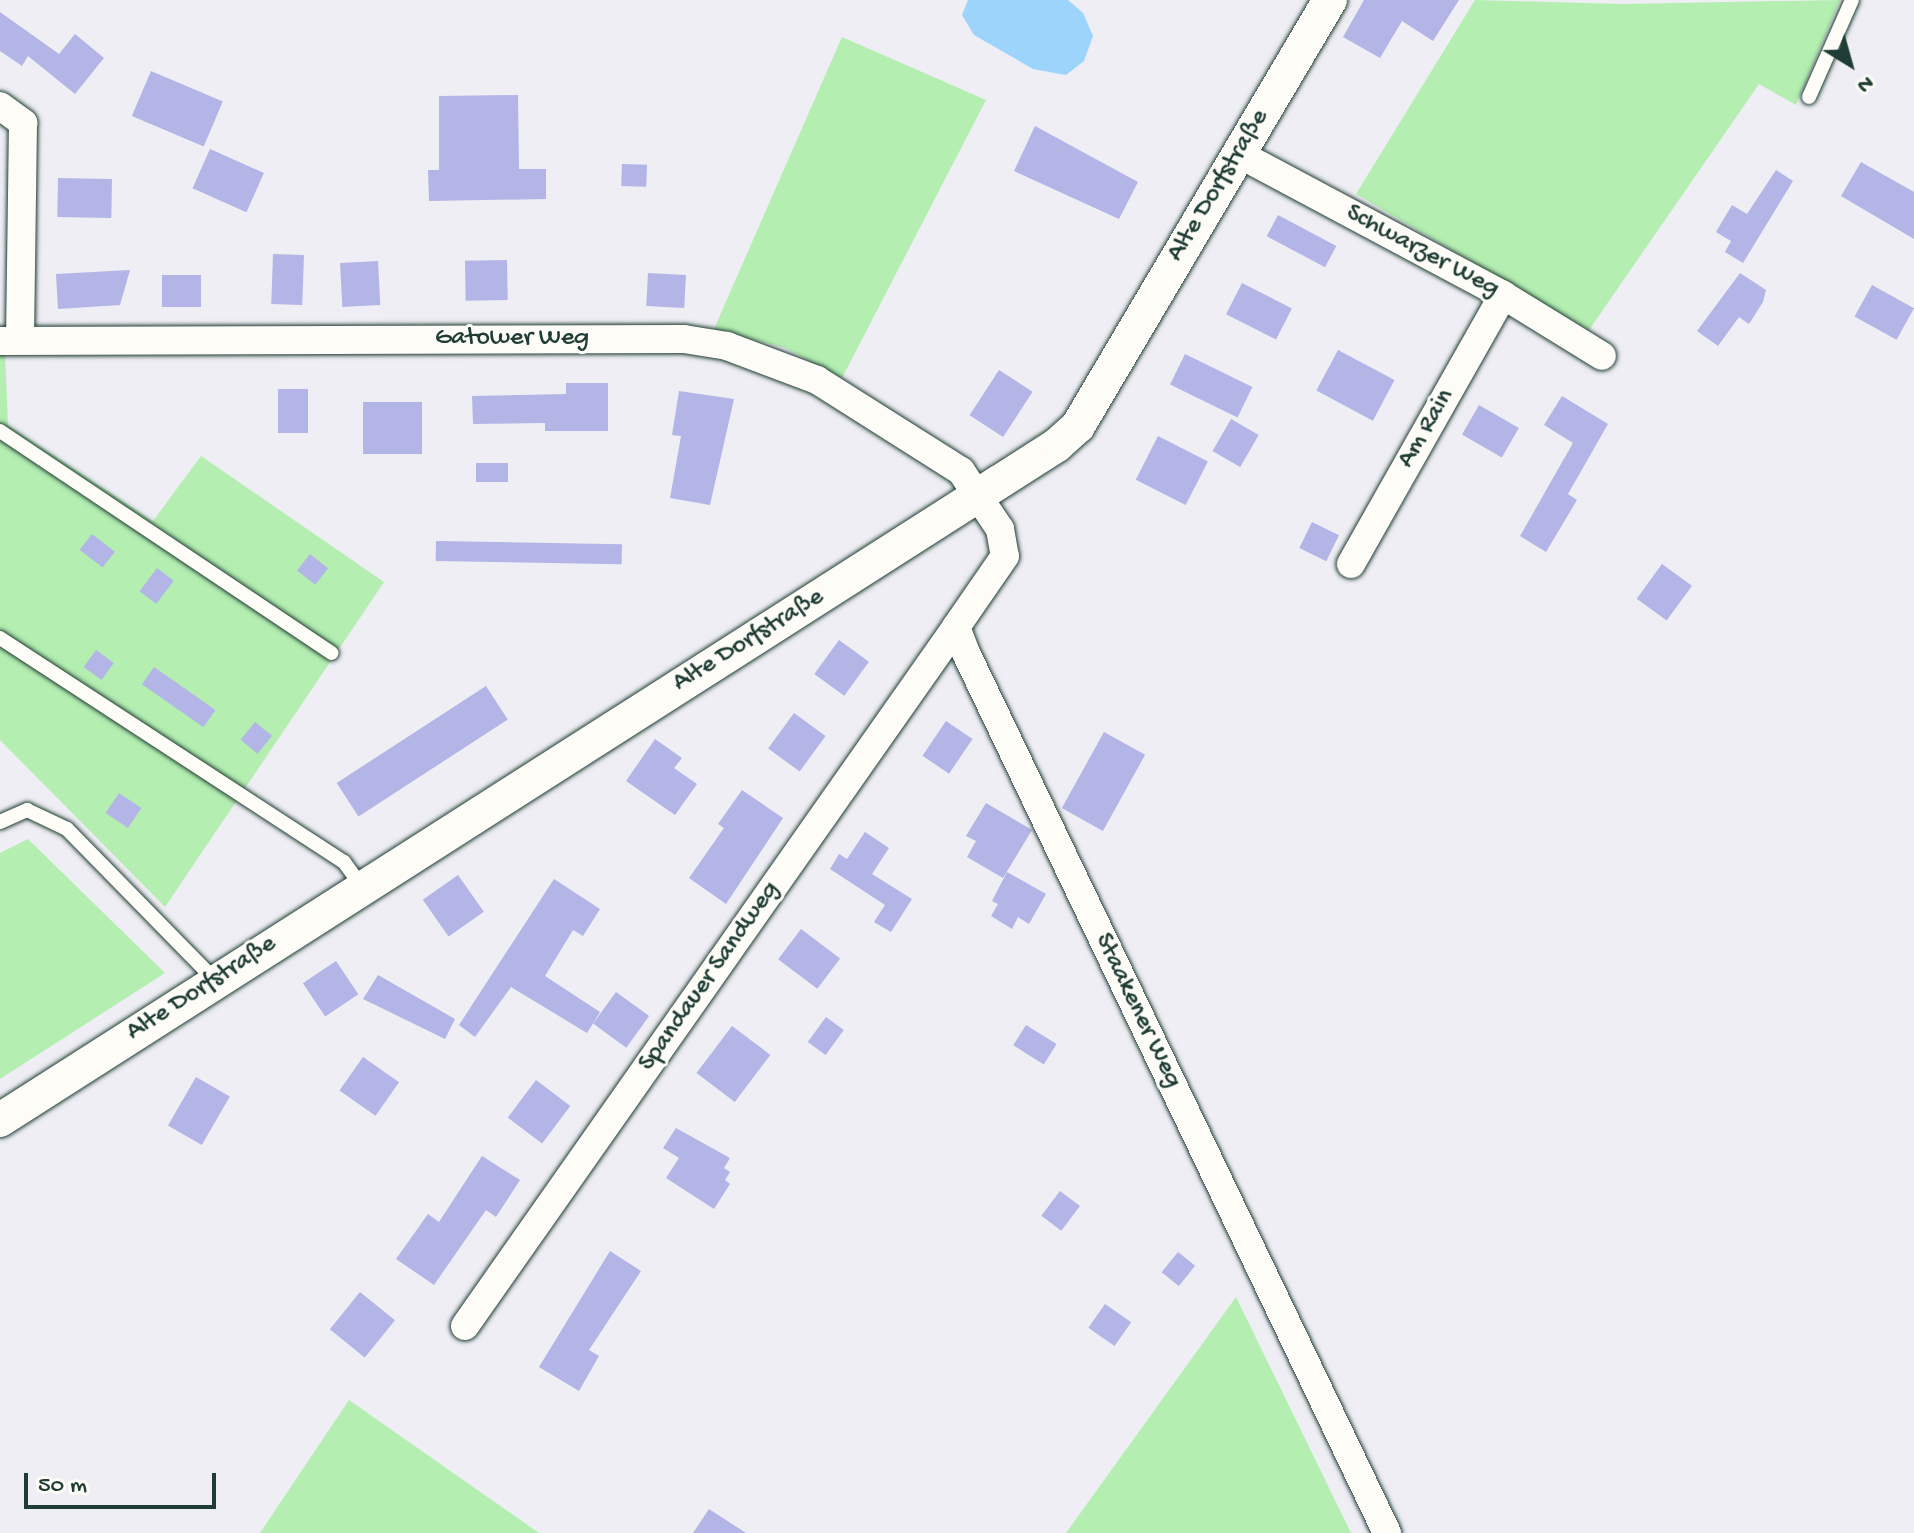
<!DOCTYPE html>
<meta charset="utf-8">
<style>
body{margin:0}
#map{position:relative;width:1914px;height:1533px;overflow:hidden;background:#eeeef4;font-family:"Gochi Hand",sans-serif}
div>[style]{position:absolute}
[style*='--x']{left:calc(var(--x)*1px);top:calc(var(--y)*1px);width:calc(var(--w)*1px);rotate:calc(var(--a)*1deg)}
.green>*{inset:0;background:#b4eeb1}
.water>*{inset:0;background:#9cd4fc}
.building>*{inset:0;background:#b2b5e6;transform-origin:0 0}
.roads{filter:drop-shadow(0 0 2px #1f3d34) drop-shadow(0 0 2px #1f3d34)}
.service>*{height:14px;margin:-7px;padding:0 7px;transform-origin:7px;border-radius:7px;background:#fdfcf7}
.minor>*{height:28px;margin:-14px;padding:0 14px;transform-origin:14px;border-radius:14px;background:#fdfcf7}
.tertiary>*{height:34px;margin:-17px;padding:0 17px;transform-origin:17px;border-radius:17px;background:#fdfcf7}
span{translate:-50% -50%;white-space:nowrap;text-align:center;line-height:1.15;-webkit-text-stroke:6px #fdfcf7;paint-order:stroke}
.street-label{font-size:26px;color:#1f3d34}
.north{position:absolute;left:1810px;top:24px;width:80px;height:80px;-webkit-text-stroke:6px #fdfcf7;paint-order:stroke;rotate:143deg;font-size:22px;font-weight:700;line-height:32px;text-align:center;color:#1f3d34}
.north::after{content:'';display:block;margin:auto;width:28px;height:36px;background:#1f3d34;clip-path:polygon(50% 0,100% 100%,50% 72%,0 100%)}
.scale{position:absolute;left:24px;top:1473px;width:192px;height:36px;box-sizing:border-box;border:4px solid #1f3d34;border-top:0;padding-left:10px;font-size:24px;line-height:28px;white-space:nowrap;color:#1f3d34;-webkit-text-stroke:6px #fdfcf7;paint-order:stroke}
</style>
<div id="map">
<div class="green">
<div style="clip-path:polygon(1475px 0,1622px 4px,1840px 0,1796px 105px,1759px 84px,1589px 330px,1356px 194px)"></div>
<div style="clip-path:polygon(842px 37px,986px 100px,842px 378px,785px 348px,714px 329px)"></div>
<div style="clip-path:polygon(5px 353px,8px 425px,153px 521px,201px 456px,384px 582px,165px 907px,0 740px,0 354px)"></div>
<div style="clip-path:polygon(28px 839px,165px 973px,0 1079px,0 853px)"></div>
<div style="clip-path:polygon(1236px 1297px,1351px 1533px,1066px 1533px)"></div>
<div style="clip-path:polygon(349px 1400px,539px 1533px,260px 1533px)"></div>
</div>
<div class="water">
<div style="clip-path:polygon(968px 0,1068px 0,1083px 13px,1093px 36px,1084px 61px,1066px 75px,1033px 69px,974px 35px,962px 15px)"></div>
</div>
<div class="building">
<div style="clip-path:polygon(1364px 0,1459px 0,1433px 41px,1402px 21px,1380px 58px,1343px 37px)"></div>
<div style="clip-path:polygon(0 12px,59px 54px,75px 34px,104px 58px,75px 94px,28px 56px,22px 66px,0 51px)"></div>
<div style="left:151px;top:71px;width:78px;height:49px;rotate:23deg"></div>
<div style="clip-path:polygon(518px 95px,519px 169px,546px 169px,546px 199px,429px 201px,428px 170px,439px 170px,439px 96px)"></div>
<div style="clip-path:polygon(1035px 126px,1138px 182px,1119px 219px,1014px 171px)"></div>
<div style="left:210px;top:149px;width:59px;height:43px;rotate:24deg"></div>
<div style="clip-path:polygon(1861px 162px,1914px 192px,1914px 239px,1841px 196px)"></div>
<div style="left:622px;top:164px;width:25px;height:22px;rotate:2deg"></div>
<div style="clip-path:polygon(1776px 170px,1793px 181px,1743px 263px,1725px 252px,1731px 241px,1716px 232px,1732px 205px,1747px 214px)"></div>
<div style="left:58px;top:178px;width:54px;height:39px;rotate:1deg"></div>
<div style="left:1278px;top:215px;width:66px;height:24px;rotate:28deg"></div>
<div style="left:273px;top:254px;width:31px;height:50px;rotate:2deg"></div>
<div style="left:507px;top:260px;width:40px;height:42px;rotate:89deg"></div>
<div style="left:378px;top:261px;width:44px;height:38px;rotate:87deg"></div>
<div style="clip-path:polygon(130px 270px,120px 305px,58px 309px,56px 274px)"></div>
<div style="left:648px;top:273px;width:38px;height:33px;rotate:3deg"></div>
<div style="clip-path:polygon(1740px 273px,1766px 290px,1763px 302px,1749px 324px,1739px 317px,1718px 346px,1697px 331px)"></div>
<div style="left:162px;top:275px;width:39px;height:32px"></div>
<div style="left:1242px;top:283px;width:56px;height:35px;rotate:27deg"></div>
<div style="left:1872px;top:285px;width:48px;height:36px;rotate:29deg"></div>
<div style="left:1338px;top:350px;width:64px;height:46px;rotate:28deg"></div>
<div style="left:1185px;top:354px;width:75px;height:34px;rotate:26deg"></div>
<div style="left:999px;top:370px;width:40px;height:54px;rotate:33deg"></div>
<div style="clip-path:polygon(566px 383px,608px 383px,608px 431px,545px 431px,545px 423px,473px 424px,472px 396px,566px 394px)"></div>
<div style="left:278px;top:389px;width:30px;height:44px"></div>
<div style="clip-path:polygon(679px 391px,734px 399px,710px 505px,670px 498px,681px 436px,672px 435px)"></div>
<div style="clip-path:polygon(1562px 396px,1608px 424px,1568px 494px,1577px 500px,1546px 552px,1520px 536px,1573px 443px,1544px 425px)"></div>
<div style="left:422px;top:402px;width:52px;height:59px;rotate:90deg"></div>
<div style="left:1479px;top:405px;width:46px;height:34px;rotate:30deg"></div>
<div style="left:1231px;top:419px;width:32px;height:37px;rotate:30deg"></div>
<div style="left:1158px;top:436px;width:56px;height:49px;rotate:27deg"></div>
<div style="left:476px;top:463px;width:32px;height:19px"></div>
<div style="left:1312px;top:522px;width:30px;height:29px;rotate:26deg"></div>
<div style="left:92px;top:534px;width:29px;height:20px;rotate:38deg"></div>
<div style="left:436px;top:541px;width:186px;height:20px;rotate:1deg"></div>
<div style="left:310px;top:554px;width:23px;height:21px;rotate:38deg"></div>
<div style="left:1662px;top:564px;width:37px;height:43px;rotate:36deg"></div>
<div style="left:157px;top:568px;width:21px;height:29px;rotate:37deg"></div>
<div style="left:839px;top:640px;width:37px;height:42px;rotate:36deg"></div>
<div style="left:96px;top:650px;width:22px;height:21px;rotate:36deg"></div>
<div style="left:154px;top:667px;width:75px;height:21px;rotate:35deg"></div>
<div style="left:486px;top:686px;width:40px;height:178px;rotate:57deg"></div>
<div style="left:794px;top:713px;width:39px;height:44px;rotate:36deg"></div>
<div style="left:946px;top:721px;width:32px;height:42px;rotate:34deg"></div>
<div style="left:255px;top:722px;width:22px;height:23px;rotate:39deg"></div>
<div style="left:1104px;top:732px;width:47px;height:87px;rotate:29deg"></div>
<div style="clip-path:polygon(655px 739px,682px 758px,674px 768px,697px 784px,675px 815px,626px 781px)"></div>
<div style="clip-path:polygon(742px 790px,783px 818px,726px 904px,689px 878px,724px 828px,718px 824px)"></div>
<div style="left:119px;top:793px;width:27px;height:24px;rotate:34deg"></div>
<div style="clip-path:polygon(986px 803px,1032px 830px,1003px 878px,967px 857px,976px 841px,966px 836px)"></div>
<div style="clip-path:polygon(865px 832px,889px 848px,872px 874px,912px 899px,891px 932px,874px 922px,885px 905px,830px 869px,839px 854px,847px 859px)"></div>
<div style="clip-path:polygon(1007px 872px,1046px 894px,1029px 924px,1018px 917px,1012px 929px,991px 916px,998px 904px,992px 901px)"></div>
<div style="left:458px;top:875px;width:45px;height:43px;rotate:55deg"></div>
<div style="clip-path:polygon(554px 879px,600px 909px,583px 936px,573px 930px,545px 976px,600px 1012px,587px 1033px,511px 987px,475px 1037px,459px 1025px)"></div>
<div style="left:801px;top:929px;width:49px;height:38px;rotate:37deg"></div>
<div style="left:336px;top:961px;width:40px;height:40px;rotate:56deg"></div>
<div style="clip-path:polygon(378px 975px,455px 1019px,445px 1039px,363px 999px)"></div>
<div style="left:616px;top:992px;width:41px;height:39px;rotate:36deg"></div>
<div style="left:826px;top:1017px;width:22px;height:31px;rotate:36deg"></div>
<div style="left:1026px;top:1025px;width:36px;height:24px;rotate:32deg"></div>
<div style="left:732px;top:1026px;width:48px;height:59px;rotate:37deg"></div>
<div style="left:363px;top:1057px;width:44px;height:41px;rotate:35deg"></div>
<div style="left:196px;top:1077px;width:39px;height:56px;rotate:30deg"></div>
<div style="left:536px;top:1080px;width:43px;height:47px;rotate:37deg"></div>
<div style="clip-path:polygon(676px 1128px,730px 1158px,724px 1168px,730px 1172px,725px 1180px,730px 1184px,714px 1209px,666px 1178px,679px 1158px,663px 1148px)"></div>
<div style="clip-path:polygon(482px 1156px,520px 1180px,496px 1217px,486px 1210px,434px 1285px,396px 1259px,428px 1214px,439px 1222px)"></div>
<div style="left:1060px;top:1191px;width:25px;height:31px;rotate:37deg"></div>
<div style="clip-path:polygon(610px 1251px,641px 1271px,589px 1350px,599px 1356px,579px 1391px,539px 1367px)"></div>
<div style="left:1178px;top:1252px;width:22px;height:26px;rotate:39deg"></div>
<div style="left:360px;top:1292px;width:45px;height:48px;rotate:39deg"></div>
<div style="left:1105px;top:1304px;width:32px;height:29px;rotate:35deg"></div>
<div style="clip-path:polygon(709px 1509px,746px 1533px,693px 1533px)"></div>
</div>
<div class="roads">
<div class="service">
<div style="--x:1809;--y:97;--w:106;--a:-66.1"></div>
<div style="--x:0;--y:431;--w:399;--a:33.8"></div>
<div style="--x:0;--y:638;--w:411;--a:33.1"></div>
<div style="--x:344;--y:862;--w:31;--a:54"></div>
<div style="--x:0;--y:822;--w:30;--a:-24"></div>
<div style="--x:27;--y:810;--w:44;--a:25.4"></div>
<div style="--x:67;--y:829;--w:211;--a:45.6"></div>
</div>
<div class="minor">
<div style="--x:0;--y:106;--w:29;--a:36"></div>
<div style="--x:23;--y:123;--w:217;--a:90.8"></div>
<div style="--x:1239;--y:154;--w:299;--a:28.1"></div>
<div style="--x:1503;--y:295;--w:116;--a:31.6"></div>
<div style="--x:0;--y:341;--w:684;--a:-0.17"></div>
<div style="--x:684;--y:339;--w:44;--a:9.2"></div>
<div style="--x:727;--y:346;--w:96;--a:20.7"></div>
<div style="--x:817;--y:380;--w:170;--a:32.3"></div>
<div style="--x:961;--y:471;--w:70;--a:56.1"></div>
<div style="--x:1000;--y:529;--w:27;--a:80"></div>
<div style="--x:1005;--y:556;--w:86;--a:124.6"></div>
<div style="--x:956;--y:627;--w:28;--a:69"></div>
<div style="--x:966;--y:653;--w:976;--a:64.43"></div>
<div style="--x:1351;--y:564;--w:309;--a:-60.5"></div>
<div style="--x:465;--y:1326;--w:854;--a:-54.91"></div>
</div>
<div class="tertiary">
<div style="--x:0;--y:1120;--w:1254;--a:-32.56"></div>
<div style="--x:1057;--y:445;--w:28;--a:-42"></div>
<div style="--x:1078;--y:426;--w:495;--a:-59.4"></div>
</div>
</div>
<div class="street-label">
<span style="left:1219px;top:186px;rotate:-59deg">Alte Dorfstraße</span>
<span style="left:1422px;top:252px;rotate:28deg">Schwarzer Weg</span>
<span style="left:512px;top:339px">Gatower Weg</span>
<span style="left:1427px;top:429px;rotate:-60deg">Am Rain</span>
<span style="left:749px;top:641px;rotate:-32deg">Alte Dorfstraße</span>
<span style="left:710px;top:977px;rotate:-55deg">Spandauer Sandweg</span>
<span style="left:202px;top:989px;rotate:-33deg">Alte Dorfstraße</span>
<span style="left:1137px;top:1011px;rotate:64deg">Staakener Weg</span>
</div>
<div class="north">N</div>
<div class="scale">50 m</div>
</div>
